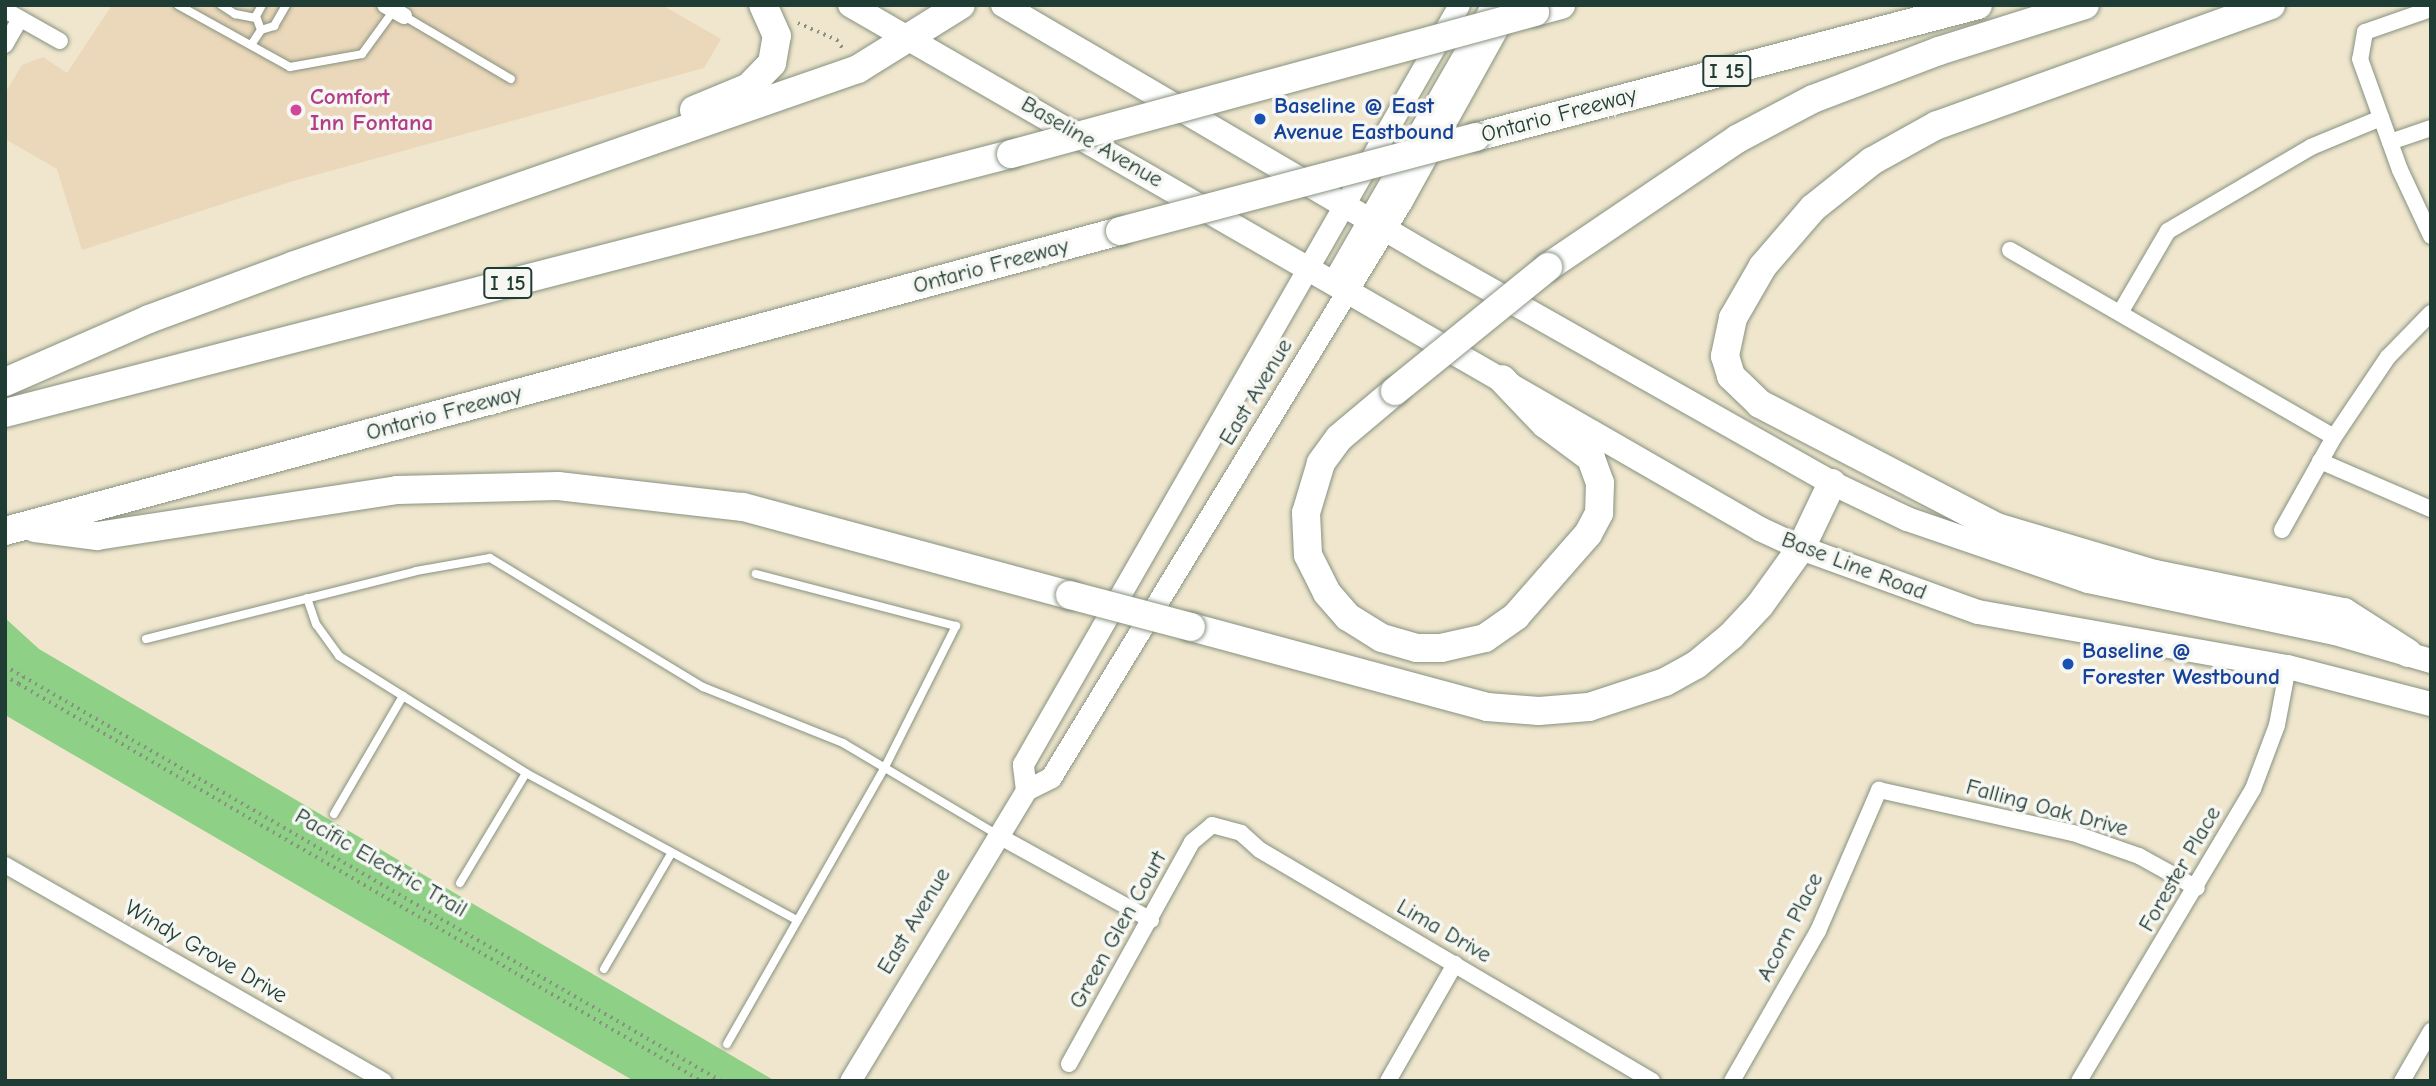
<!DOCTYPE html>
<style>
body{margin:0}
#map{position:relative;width:2436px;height:1086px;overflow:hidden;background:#efe6cd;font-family:"Comic Neue",sans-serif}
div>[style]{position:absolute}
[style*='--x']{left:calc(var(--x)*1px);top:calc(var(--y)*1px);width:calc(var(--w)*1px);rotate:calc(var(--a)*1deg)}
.built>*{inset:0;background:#ebd8ba}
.green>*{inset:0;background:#8fd087}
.path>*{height:3.5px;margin-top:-1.75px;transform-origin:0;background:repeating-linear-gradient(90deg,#879280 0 2px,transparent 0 7px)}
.roads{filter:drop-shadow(0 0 2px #879280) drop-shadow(0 0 2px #879280)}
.service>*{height:8px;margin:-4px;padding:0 4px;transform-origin:4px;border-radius:4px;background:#fff}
.minor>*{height:16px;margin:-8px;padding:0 8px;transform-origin:8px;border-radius:8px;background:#fff}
.secondary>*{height:21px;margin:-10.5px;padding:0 10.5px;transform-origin:10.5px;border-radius:10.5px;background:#fff}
.primary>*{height:24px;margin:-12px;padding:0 12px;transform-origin:12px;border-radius:12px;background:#fff}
.motorway>*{height:28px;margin:-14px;padding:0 14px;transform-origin:14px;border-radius:14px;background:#fff}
.bridges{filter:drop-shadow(0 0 2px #879280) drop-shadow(0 0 2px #879280)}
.motorway-bridge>*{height:28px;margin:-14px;padding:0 14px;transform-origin:14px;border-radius:14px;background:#fff}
.dots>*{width:19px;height:19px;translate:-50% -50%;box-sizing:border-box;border:4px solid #f6f6f2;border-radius:50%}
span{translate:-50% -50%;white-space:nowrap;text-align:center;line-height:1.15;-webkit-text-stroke:7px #f6f6f2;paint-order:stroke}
.shield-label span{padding:2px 5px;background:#f6f6f2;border:2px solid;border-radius:5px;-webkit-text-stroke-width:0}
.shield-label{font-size:21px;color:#1f3d34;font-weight:700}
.hotel-label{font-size:23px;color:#b23c85;font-weight:700}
.left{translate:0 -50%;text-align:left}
.transit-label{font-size:23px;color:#164399;font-weight:700}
.street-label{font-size:23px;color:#1f3d34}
.frame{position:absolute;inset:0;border:7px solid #1f3d34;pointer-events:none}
</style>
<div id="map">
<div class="built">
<div style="clip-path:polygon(112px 5px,662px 5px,721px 39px,704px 68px,290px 182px,82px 250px,57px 169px,5px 139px,5px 93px,22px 65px,43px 57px,67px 73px)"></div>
</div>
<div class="green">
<div style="clip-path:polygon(5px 618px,39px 649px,775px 1081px,634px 1081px,5px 715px)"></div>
</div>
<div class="path">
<div style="--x:798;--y:23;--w:43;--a:23.6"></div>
<div style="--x:837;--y:40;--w:11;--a:56"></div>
<div style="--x:5;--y:666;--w:828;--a:30.1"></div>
<div style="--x:5;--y:676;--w:16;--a:30"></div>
<div style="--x:24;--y:677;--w:9;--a:126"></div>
<div style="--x:19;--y:684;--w:789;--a:30.2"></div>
</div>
<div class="roads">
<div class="service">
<div style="--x:178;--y:5;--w:128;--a:29"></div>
<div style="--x:290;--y:67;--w:73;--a:-10.2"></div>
<div style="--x:362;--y:54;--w:54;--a:-54"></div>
<div style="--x:221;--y:5;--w:17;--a:33"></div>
<div style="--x:235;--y:14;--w:21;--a:11"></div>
<div style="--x:404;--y:16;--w:124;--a:30.5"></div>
<div style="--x:261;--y:30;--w:15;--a:-110"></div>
<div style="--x:256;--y:16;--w:13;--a:-61"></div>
<div style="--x:251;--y:45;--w:18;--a:-56"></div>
<div style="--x:261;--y:30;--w:14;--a:-17"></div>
<div style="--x:274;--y:26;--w:24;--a:-60"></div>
<div style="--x:307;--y:598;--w:28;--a:71"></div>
<div style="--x:316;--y:624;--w:39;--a:54"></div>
<div style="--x:339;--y:656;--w:221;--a:32"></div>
<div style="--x:526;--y:773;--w:308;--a:28.5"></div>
<div style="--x:146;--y:639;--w:278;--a:-14.1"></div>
<div style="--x:416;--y:571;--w:75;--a:-10"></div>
<div style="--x:490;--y:558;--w:249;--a:31.2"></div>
<div style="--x:703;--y:687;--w:151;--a:21.8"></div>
<div style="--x:843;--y:743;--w:178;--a:30.7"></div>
<div style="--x:334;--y:814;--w:137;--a:-59.7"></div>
<div style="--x:460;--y:883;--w:128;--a:-59"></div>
<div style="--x:604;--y:969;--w:133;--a:-59.8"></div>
<div style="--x:727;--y:1044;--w:319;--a:-60.3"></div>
<div style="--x:885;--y:767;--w:158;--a:-63.3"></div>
<div style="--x:956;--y:626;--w:207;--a:-165.4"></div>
</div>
<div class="minor">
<div style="--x:385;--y:5;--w:22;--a:30"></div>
<div style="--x:2431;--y:9;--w:70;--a:160.8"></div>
<div style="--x:2365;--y:32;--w:27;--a:100"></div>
<div style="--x:2360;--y:59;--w:118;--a:70.2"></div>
<div style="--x:2400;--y:170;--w:73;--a:64.8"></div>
<div style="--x:5;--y:10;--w:63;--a:29.4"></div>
<div style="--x:5;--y:45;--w:30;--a:-60"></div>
<div style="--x:2390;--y:142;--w:43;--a:-18.9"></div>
<div style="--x:2010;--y:250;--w:374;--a:30"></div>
<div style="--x:2120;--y:313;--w:95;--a:-59.7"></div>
<div style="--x:2168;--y:231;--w:166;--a:-30.4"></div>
<div style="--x:2311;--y:147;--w:76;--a:-22.5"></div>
<div style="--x:2320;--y:461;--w:121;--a:23.4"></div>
<div style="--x:2282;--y:530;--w:107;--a:-60.8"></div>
<div style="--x:2334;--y:437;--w:97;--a:-56"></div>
<div style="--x:2388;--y:357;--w:62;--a:-45.7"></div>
<div style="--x:997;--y:835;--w:176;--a:28.9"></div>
<div style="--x:5;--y:865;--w:436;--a:29.7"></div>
<div style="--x:1069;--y:1064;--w:254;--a:-61"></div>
<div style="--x:1192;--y:842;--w:26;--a:-40"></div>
<div style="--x:1212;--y:825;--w:30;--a:15"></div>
<div style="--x:1241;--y:833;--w:25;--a:42"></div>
<div style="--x:1260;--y:850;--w:455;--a:30.5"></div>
<div style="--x:1388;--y:1081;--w:135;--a:-60.2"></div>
<div style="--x:1732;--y:1081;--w:173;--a:-60.2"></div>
<div style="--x:1818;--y:931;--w:154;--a:-66.6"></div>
<div style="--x:1879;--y:790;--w:199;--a:12.5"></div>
<div style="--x:2073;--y:833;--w:70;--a:19.2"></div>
<div style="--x:2139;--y:856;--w:66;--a:28.9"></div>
<div style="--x:2079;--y:1081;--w:340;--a:-59.2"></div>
<div style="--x:2253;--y:789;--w:68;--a:-69.4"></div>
<div style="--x:2277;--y:725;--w:59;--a:-79.3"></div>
<div style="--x:2402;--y:1081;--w:58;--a:-59.9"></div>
</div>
<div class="secondary">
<div style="--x:1333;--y:281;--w:319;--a:-60.1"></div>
<div style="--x:1026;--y:790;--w:26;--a:-97"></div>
<div style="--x:1023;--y:764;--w:875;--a:-60.13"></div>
<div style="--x:850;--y:1081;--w:340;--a:-58.8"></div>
<div style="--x:1026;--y:790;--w:28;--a:-27"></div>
<div style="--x:1051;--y:777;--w:675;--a:-58.64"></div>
<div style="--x:1402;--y:201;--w:215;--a:-61"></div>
</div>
<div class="primary">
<div style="--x:850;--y:5;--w:1050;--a:29.93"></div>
<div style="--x:1760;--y:529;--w:45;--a:24.9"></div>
<div style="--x:1801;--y:548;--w:188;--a:19.9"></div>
<div style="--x:1978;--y:612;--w:315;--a:10.1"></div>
<div style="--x:2288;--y:667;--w:148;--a:14.5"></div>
<div style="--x:1003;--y:5;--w:494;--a:30.4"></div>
<div style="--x:1429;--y:255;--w:463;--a:29.5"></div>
<div style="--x:1832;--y:483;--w:83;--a:25.6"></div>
<div style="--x:1907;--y:519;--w:191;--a:18.9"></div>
<div style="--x:2088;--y:581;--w:252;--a:11.9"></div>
<div style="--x:2335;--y:633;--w:100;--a:16.3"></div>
</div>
<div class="motorway">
<div style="--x:2271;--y:5;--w:355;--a:160.2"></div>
<div style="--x:1937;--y:125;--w:74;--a:151"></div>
<div style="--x:1872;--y:161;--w:75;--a:141.5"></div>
<div style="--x:1813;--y:208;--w:77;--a:130.8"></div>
<div style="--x:1763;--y:266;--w:60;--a:120"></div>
<div style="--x:1733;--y:318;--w:39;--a:102"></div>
<div style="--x:1725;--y:356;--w:21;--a:73"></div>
<div style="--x:1731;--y:376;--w:40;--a:44"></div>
<div style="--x:1760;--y:404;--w:266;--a:27.5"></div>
<div style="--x:1996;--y:527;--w:166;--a:16.5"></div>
<div style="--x:2155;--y:574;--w:193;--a:11.4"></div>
<div style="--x:2344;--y:612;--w:76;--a:32.6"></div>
<div style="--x:1535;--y:12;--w:27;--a:-15"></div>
<div style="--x:694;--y:110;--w:60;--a:-22.7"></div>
<div style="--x:749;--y:87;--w:33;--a:-46"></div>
<div style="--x:772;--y:63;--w:27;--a:-80"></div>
<div style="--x:777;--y:36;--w:34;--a:-114"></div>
<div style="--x:1476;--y:137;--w:519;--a:-14.73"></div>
<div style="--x:1548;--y:267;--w:228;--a:-34.1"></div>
<div style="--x:1737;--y:139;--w:86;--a:-27.8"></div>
<div style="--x:1813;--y:99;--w:135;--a:-20.9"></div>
<div style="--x:1939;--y:51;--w:153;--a:-17.5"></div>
<div style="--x:5;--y:382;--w:157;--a:-23.6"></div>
<div style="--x:149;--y:319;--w:153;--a:-20.3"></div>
<div style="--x:292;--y:266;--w:599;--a:-19.19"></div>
<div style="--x:858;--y:69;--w:121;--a:-31.9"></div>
<div style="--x:1395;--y:391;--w:73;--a:140"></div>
<div style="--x:1339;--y:438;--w:31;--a:126"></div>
<div style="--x:1321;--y:463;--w:52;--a:106.7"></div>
<div style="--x:1306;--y:513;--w:42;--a:87.3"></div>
<div style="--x:1308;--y:555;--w:42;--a:63.4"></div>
<div style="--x:1327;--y:593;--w:32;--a:49"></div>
<div style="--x:1348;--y:617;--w:40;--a:32"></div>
<div style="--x:1382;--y:638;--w:36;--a:16"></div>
<div style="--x:1417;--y:648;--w:24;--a:0"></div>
<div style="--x:1441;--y:648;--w:45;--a:-12.8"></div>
<div style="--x:1485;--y:638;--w:38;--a:-35"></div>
<div style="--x:1516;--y:616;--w:109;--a:-48.7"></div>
<div style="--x:1588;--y:534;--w:24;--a:-62"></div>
<div style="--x:1599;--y:513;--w:30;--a:-88"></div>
<div style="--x:1600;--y:483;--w:27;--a:-110"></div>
<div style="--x:1591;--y:458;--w:57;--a:-143.5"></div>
<div style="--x:1545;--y:424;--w:62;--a:-133.7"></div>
<div style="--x:5;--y:413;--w:1039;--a:-14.44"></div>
<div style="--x:35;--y:528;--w:63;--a:7.4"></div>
<div style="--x:97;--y:536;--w:304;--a:-8.7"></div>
<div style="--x:397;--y:490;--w:161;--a:-1.4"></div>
<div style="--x:558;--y:486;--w:186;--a:6.5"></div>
<div style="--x:743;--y:507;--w:339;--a:15.1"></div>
<div style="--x:5;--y:531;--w:1155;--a:-15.06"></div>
<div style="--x:1191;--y:627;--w:307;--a:15.1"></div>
<div style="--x:1487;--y:707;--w:52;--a:4.4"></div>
<div style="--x:1539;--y:711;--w:50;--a:-4.6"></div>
<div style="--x:1589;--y:707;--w:80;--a:-18.2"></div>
<div style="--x:1665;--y:682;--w:35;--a:-29"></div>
<div style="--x:1696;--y:665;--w:45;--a:-39.6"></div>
<div style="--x:1731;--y:636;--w:42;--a:-46.9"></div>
<div style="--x:1760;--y:605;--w:70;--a:-54.3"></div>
<div style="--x:1801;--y:548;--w:72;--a:-64.5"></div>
</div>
</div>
<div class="bridges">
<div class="motorway-bridge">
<div style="--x:1011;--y:154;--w:543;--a:-15.16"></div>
<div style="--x:1120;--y:231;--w:368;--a:-14.8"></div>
<div style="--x:1395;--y:391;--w:197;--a:-39"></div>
<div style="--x:1070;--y:595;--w:125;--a:14.8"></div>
</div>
</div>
<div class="dots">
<div style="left:296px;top:110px;background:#d1479c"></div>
<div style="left:1260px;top:119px;background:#1a4fb4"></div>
<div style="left:2068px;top:664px;background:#1a4fb4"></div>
</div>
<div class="shield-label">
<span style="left:1727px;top:71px">I 15</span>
<span style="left:508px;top:283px">I 15</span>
</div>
<div class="hotel-label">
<span class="left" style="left:310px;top:110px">Comfort<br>Inn Fontana</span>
</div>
<div class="transit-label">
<span class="left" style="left:1274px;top:119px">Baseline @ East<br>Avenue Eastbound</span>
<span class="left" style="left:2082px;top:664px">Baseline @<br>Forester Westbound</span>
</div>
<div class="street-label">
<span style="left:1559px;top:115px;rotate:-15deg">Ontario Freeway</span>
<span style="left:1092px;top:142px;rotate:30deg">Baseline Avenue</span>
<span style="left:991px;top:266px;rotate:-15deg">Ontario Freeway</span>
<span style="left:1256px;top:392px;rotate:-59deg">East Avenue</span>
<span style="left:444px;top:413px;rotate:-15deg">Ontario Freeway</span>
<span style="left:1854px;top:566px;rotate:21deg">Base Line Road</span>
<span style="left:2047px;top:808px;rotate:15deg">Falling Oak Drive</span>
<span style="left:381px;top:863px;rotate:30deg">Pacific Electric Trail</span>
<span style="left:2180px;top:869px;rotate:-60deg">Forester Place</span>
<span style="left:914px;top:921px;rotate:-59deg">East Avenue</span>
<span style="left:1790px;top:927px;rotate:-63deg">Acorn Place</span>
<span style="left:1118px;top:930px;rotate:-61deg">Green Glen Court</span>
<span style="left:1444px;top:931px;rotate:30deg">Lima Drive</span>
<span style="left:206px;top:952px;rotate:30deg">Windy Grove Drive</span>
</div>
<div class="frame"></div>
</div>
